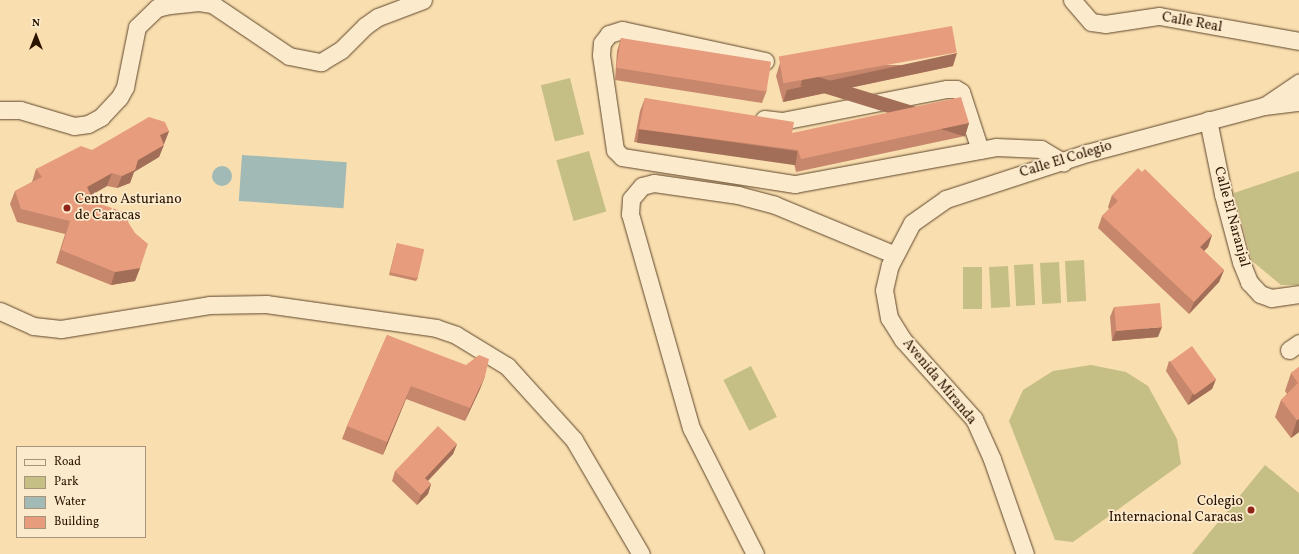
<!DOCTYPE html>
<style>
body{margin:0}
#map{position:relative;width:1299px;height:554px;overflow:hidden;background:#f9deaf;font-family:Vollkorn,serif}
div>[style]{position:absolute}
[style*='--x']{left:calc(var(--x)*1px);top:calc(var(--y)*1px);width:calc(var(--w)*1px);rotate:calc(var(--a)*1deg)}
.green>*{inset:0;background:#c5bf85;transform-origin:0 0}
.water>*{inset:0;background:#a1bab5;transform-origin:0 0}
.round{border-radius:50%}
.roads{filter:drop-shadow(0 0 1px #5e462c) drop-shadow(0 0 1px #5e462c)}
.minor>*{height:17px;margin:-8.5px;padding:0 8.5px;transform-origin:8.5px;border-radius:8.5px;background:#fbeacb}
.wall>*{inset:0;background:#c7876c}
.shaded-wall>*{inset:0;background:#a26e58;transform-origin:0 0}
.building>*{inset:0;background:#e79d7d;transform-origin:0 0}
.dots>*{width:11px;height:11px;translate:-50% -50%;box-sizing:border-box;border:2px solid #fbeacb;border-radius:50%}
span{translate:-50% -50%;white-space:nowrap;text-align:center;line-height:1.15;-webkit-text-stroke:3.5px #fbeacb;paint-order:stroke}
.street-label{font-size:14px;color:#2b1301}
.poi-label{font-size:14px;color:#2b1301}
.left{translate:0 -50%;text-align:left}
.right{translate:-100% -50%;text-align:right}
.legend{position:absolute;left:16px;top:446px;width:130px;height:92px;box-sizing:border-box;background:#fbeacb;border:1px solid #a8947a;margin:0;padding:5px 7px;list-style:none;font-size:12px;color:#2b1301}
.legend li{display:flex;align-items:center;gap:8px;height:20px}
.legend b{width:20px;border:1px solid #a8947a}
.north{position:absolute;left:16px;top:16px;width:40px;height:40px;-webkit-text-stroke:3px #fbeacb;paint-order:stroke;rotate:0deg;font-size:11px;font-weight:700;line-height:16px;text-align:center;color:#2b1301}
.north::after{content:'';display:block;margin:auto;width:14px;height:18px;background:#2b1301;clip-path:polygon(50% 0,100% 100%,50% 72%,0 100%)}
</style>
<div id="map">
<div class="green">
<div style="left:570px;top:78px;width:58px;height:30px;rotate:76deg"></div>
<div style="left:589px;top:151px;width:63px;height:34px;rotate:74deg"></div>
<div style="clip-path:polygon(1299px 171px,1299px 285px,1281px 285px,1252px 261px,1234px 193px)"></div>
<div style="left:1084px;top:260px;width:41px;height:19px;rotate:87deg"></div>
<div style="left:1059px;top:262px;width:41px;height:19px;rotate:87deg"></div>
<div style="left:1033px;top:264px;width:41px;height:19px;rotate:87deg"></div>
<div style="left:1008px;top:266px;width:41px;height:19px;rotate:87deg"></div>
<div style="left:963px;top:267px;width:19px;height:42px"></div>
<div style="clip-path:polygon(1091px 365px,1126px 372px,1148px 386px,1177px 439px,1181px 464px,1073px 542px,1055px 540px,1009px 421px,1023px 390px,1053px 371px)"></div>
<div style="left:751px;top:366px;width:57px;height:31px;rotate:63deg"></div>
<div style="clip-path:polygon(1265px 465px,1299px 493px,1299px 554px,1192px 554px)"></div>
</div>
<div class="water">
<div style="left:242px;top:155px;width:105px;height:46px;rotate:4deg"></div>
<div class="round" style="left:212px;top:166px;width:20px;height:20px"></div>
</div>
<div class="roads">
<div class="minor">
<div style="--x:1072;--y:0;--w:29;--a:49"></div>
<div style="--x:1091;--y:22;--w:14;--a:8"></div>
<div style="--x:1105;--y:24;--w:55;--a:-8.4"></div>
<div style="--x:1159;--y:16;--w:142;--a:10.1"></div>
<div style="--x:765;--y:61;--w:146;--a:-167.8"></div>
<div style="--x:622;--y:30;--w:14;--a:163"></div>
<div style="--x:609;--y:34;--w:11;--a:128"></div>
<div style="--x:602;--y:43;--w:12;--a:95"></div>
<div style="--x:601;--y:55;--w:96;--a:81.6"></div>
<div style="--x:615;--y:150;--w:10;--a:45"></div>
<div style="--x:622;--y:157;--w:175;--a:8.9"></div>
<div style="--x:795;--y:184;--w:204;--a:-10.4"></div>
<div style="--x:996;--y:147;--w:45;--a:2.5"></div>
<div style="--x:1041;--y:149;--w:26;--a:31"></div>
<div style="--x:1266;--y:105;--w:40;--a:-34"></div>
<div style="--x:0;--y:110;--w:20;--a:0"></div>
<div style="--x:20;--y:110;--w:56;--a:16.5"></div>
<div style="--x:74;--y:126;--w:14;--a:-8"></div>
<div style="--x:88;--y:124;--w:15;--a:-28"></div>
<div style="--x:101;--y:117;--w:26;--a:-47"></div>
<div style="--x:119;--y:98;--w:13;--a:-61"></div>
<div style="--x:125;--y:87;--w:61;--a:-78.7"></div>
<div style="--x:137;--y:27;--w:28;--a:-44"></div>
<div style="--x:157;--y:8;--w:13;--a:-13"></div>
<div style="--x:170;--y:5;--w:29;--a:-6"></div>
<div style="--x:199;--y:2;--w:13;--a:9"></div>
<div style="--x:212;--y:4;--w:93;--a:34"></div>
<div style="--x:289;--y:56;--w:33;--a:11"></div>
<div style="--x:321;--y:62;--w:23;--a:-31"></div>
<div style="--x:341;--y:50;--w:34;--a:-45"></div>
<div style="--x:365;--y:26;--w:16;--a:-35"></div>
<div style="--x:378;--y:17;--w:48;--a:-20.7"></div>
<div style="--x:764;--y:119;--w:18;--a:6"></div>
<div style="--x:782;--y:121;--w:168;--a:-11"></div>
<div style="--x:947;--y:89;--w:9;--a:0"></div>
<div style="--x:956;--y:89;--w:6;--a:31"></div>
<div style="--x:961;--y:92;--w:61;--a:71.9"></div>
<div style="--x:1208;--y:120;--w:76;--a:78.5"></div>
<div style="--x:1223;--y:194;--w:70;--a:75.2"></div>
<div style="--x:1241;--y:262;--w:22;--a:68"></div>
<div style="--x:1249;--y:282;--w:16;--a:47"></div>
<div style="--x:1260;--y:294;--w:12;--a:20"></div>
<div style="--x:1271;--y:298;--w:28;--a:-8"></div>
<div style="--x:0;--y:311;--w:36;--a:24"></div>
<div style="--x:33;--y:326;--w:28;--a:6"></div>
<div style="--x:61;--y:329;--w:150;--a:-9.2"></div>
<div style="--x:209;--y:305;--w:57;--a:-1"></div>
<div style="--x:266;--y:304;--w:172;--a:8"></div>
<div style="--x:436;--y:328;--w:21;--a:19"></div>
<div style="--x:456;--y:335;--w:60;--a:31.3"></div>
<div style="--x:507;--y:366;--w:100;--a:47.8"></div>
<div style="--x:574;--y:440;--w:132;--a:59.6"></div>
<div style="--x:1289;--y:350;--w:12;--a:-35"></div>
<div style="--x:755;--y:554;--w:141;--a:-116.9"></div>
<div style="--x:691;--y:428;--w:223;--a:-105.9"></div>
<div style="--x:630;--y:214;--w:15;--a:-86"></div>
<div style="--x:631;--y:199;--w:17;--a:-50"></div>
<div style="--x:642;--y:186;--w:12;--a:-14"></div>
<div style="--x:654;--y:183;--w:85;--a:8.1"></div>
<div style="--x:738;--y:195;--w:38;--a:15"></div>
<div style="--x:775;--y:205;--w:128;--a:22.6"></div>
<div style="--x:1025;--y:554;--w:101;--a:-109.2"></div>
<div style="--x:992;--y:459;--w:44;--a:-114.2"></div>
<div style="--x:974;--y:419;--w:106;--a:-131.9"></div>
<div style="--x:903;--y:340;--w:26;--a:-122"></div>
<div style="--x:889;--y:318;--w:28;--a:-100"></div>
<div style="--x:884;--y:290;--w:26;--a:-77"></div>
<div style="--x:890;--y:265;--w:47;--a:-62.4"></div>
<div style="--x:912;--y:223;--w:42;--a:-35.2"></div>
<div style="--x:946;--y:199;--w:148;--a:-18.1"></div>
<div style="--x:1087;--y:153;--w:183;--a:-14.9"></div>
<div style="--x:1264;--y:106;--w:35;--a:-7"></div>
</div>
</div>
<div class="wall">
<div style="clip-path:polygon(621px 38px,767px 90px,762px 103px,615px 80px,617px 51px)"></div>
<div style="clip-path:polygon(780px 63px,953px 66px,783px 102px,776px 76px)"></div>
<div style="clip-path:polygon(645px 98px,792px 133px,969px 123px,965px 136px,796px 172px,794px 163px,634px 142px,640px 111px)"></div>
<div style="clip-path:polygon(169px 131px,159px 157px,134px 172px,130px 183px,117px 188px,107px 186px,91px 195px,94px 202px,128px 222px,140px 268px,135px 281px,111px 285px,56px 263px,65px 234px,17px 222px,10px 204px,15px 191px,32px 182px,36px 169px,92px 150px)"></div>
<div style="clip-path:polygon(1112px 195px,1212px 235px,1208px 247px,1204px 251px,1224px 270px,1219px 282px,1189px 314px,1098px 228px,1102px 216px,1109px 209px,1108px 207px)"></div>
<div style="clip-path:polygon(397px 243px,418px 278px,416px 281px,389px 275px)"></div>
<div style="clip-path:polygon(1114px 307px,1158px 337px,1112px 341px,1110px 317px)"></div>
<div style="clip-path:polygon(387px 335px,485px 376px,480px 389px,465px 421px,406px 399px,383px 455px,342px 439px,347px 426px)"></div>
<div style="clip-path:polygon(1169px 361px,1216px 379px,1212px 389px,1188px 405px,1166px 371px)"></div>
<div style="clip-path:polygon(1299px 367px,1299px 432px,1291px 438px,1275px 417px,1281px 400px,1287px 394px,1285px 391px,1291px 373px)"></div>
<div style="clip-path:polygon(457px 444px,453px 454px,428px 481px,431px 484px,428px 494px,417px 505px,392px 481px,395px 471px)"></div>
</div>
<div class="shaded-wall">
<div style="clip-path:polygon(957px 53px,953px 66px,783px 102px,787px 90px)"></div>
<div style="left:969px;top:123px;width:14px;height:172px;rotate:107deg"></div>
<div style="left:639px;top:129px;width:160px;height:14px;rotate:8deg"></div>
<div style="clip-path:polygon(169px 131px,164px 144px,155px 148px,160px 135px)"></div>
<div style="clip-path:polygon(164px 145px,159px 157px,134px 172px,130px 183px,117px 188px,122px 176px,138px 160px)"></div>
<div style="clip-path:polygon(112px 173px,107px 186px,83px 200px,87px 187px)"></div>
<div style="clip-path:polygon(1212px 235px,1208px 247px,1196px 259px,1200px 247px)"></div>
<div style="clip-path:polygon(140px 268px,135px 281px,111px 285px,115px 272px)"></div>
<div style="clip-path:polygon(1224px 270px,1219px 282px,1189px 314px,1194px 302px)"></div>
<div style="clip-path:polygon(1162px 327px,1158px 337px,1112px 341px,1116px 331px)"></div>
<div style="clip-path:polygon(485px 376px,480px 389px,465px 421px,470px 408px)"></div>
<div style="clip-path:polygon(1216px 379px,1212px 389px,1188px 405px,1192px 395px)"></div>
<div style="clip-path:polygon(411px 386px,406px 399px,383px 455px,387px 442px)"></div>
<div style="clip-path:polygon(1299px 419px,1299px 432px,1291px 438px,1297px 420px)"></div>
<div style="clip-path:polygon(457px 444px,453px 454px,421px 488px,425px 478px)"></div>
<div style="clip-path:polygon(431px 484px,428px 494px,417px 505px,421px 495px)"></div>
</div>
<div class="building">
<div style="left:952px;top:26px;width:27px;height:176px;rotate:80deg"></div>
<div style="left:621px;top:38px;width:152px;height:30px;rotate:9deg"></div>
<div style="clip-path:polygon(961px 97px,969px 123px,801px 159px,798px 150px,639px 129px,645px 98px,794px 122px,792px 133px)"></div>
<div style="clip-path:polygon(149px 117px,165px 122px,169px 131px,160px 135px,164px 145px,138px 160px,135px 170px,122px 176px,112px 173px,87px 187px,94px 202px,130px 214px,128px 222px,135px 233px,148px 244px,140px 268px,115px 272px,61px 250px,70px 221px,21px 209px,15px 191px,42px 177px,36px 169px,81px 146px,92px 150px)"></div>
<div style="clip-path:polygon(1138px 168px,1142px 172px,1145px 169px,1212px 235px,1200px 247px,1224px 270px,1194px 302px,1102px 216px,1118px 201px,1112px 195px)"></div>
<div style="left:397px;top:243px;width:28px;height:30px;rotate:13deg"></div>
<div style="left:1160px;top:303px;width:24px;height:46px;rotate:85deg"></div>
<div style="clip-path:polygon(387px 335px,466px 365px,479px 355px,489px 359px,485px 376px,470px 408px,411px 386px,387px 442px,347px 426px)"></div>
<div style="left:1192px;top:346px;width:41px;height:27px;rotate:54deg"></div>
<div style="clip-path:polygon(1299px 367px,1299px 419px,1297px 420px,1281px 400px,1298px 383px,1291px 373px)"></div>
<div style="clip-path:polygon(438px 426px,457px 444px,425px 478px,431px 484px,421px 495px,395px 471px)"></div>
</div>
<div class="dots">
<div style="left:67px;top:208px;background:#8f2418"></div>
<div style="left:1251px;top:510px;background:#8f2418"></div>
</div>
<div class="street-label">
<span style="left:1192px;top:23px;rotate:10deg">Calle Real</span>
<span style="left:1066px;top:160px;rotate:-17deg">Calle El Colegio</span>
<span style="left:1231px;top:217px;rotate:75deg">Calle El Naranjal</span>
<span style="left:939px;top:382px;rotate:50deg">Avenida Miranda</span>
</div>
<div class="poi-label">
<span class="left" style="left:75px;top:208px">Centro Asturiano<br>de Caracas</span>
<span class="right" style="left:1243px;top:510px">Colegio<br>Internacional Caracas</span>
</div>
<ul class="legend">
<li><b style="height:5px;background:#fbeacb"></b>Road</li>
<li><b style="height:11px;background:#c5bf85"></b>Park</li>
<li><b style="height:11px;background:#a1bab5"></b>Water</li>
<li><b style="height:11px;background:#e79d7d"></b>Building</li>
</ul>
<div class="north">N</div>
</div>
